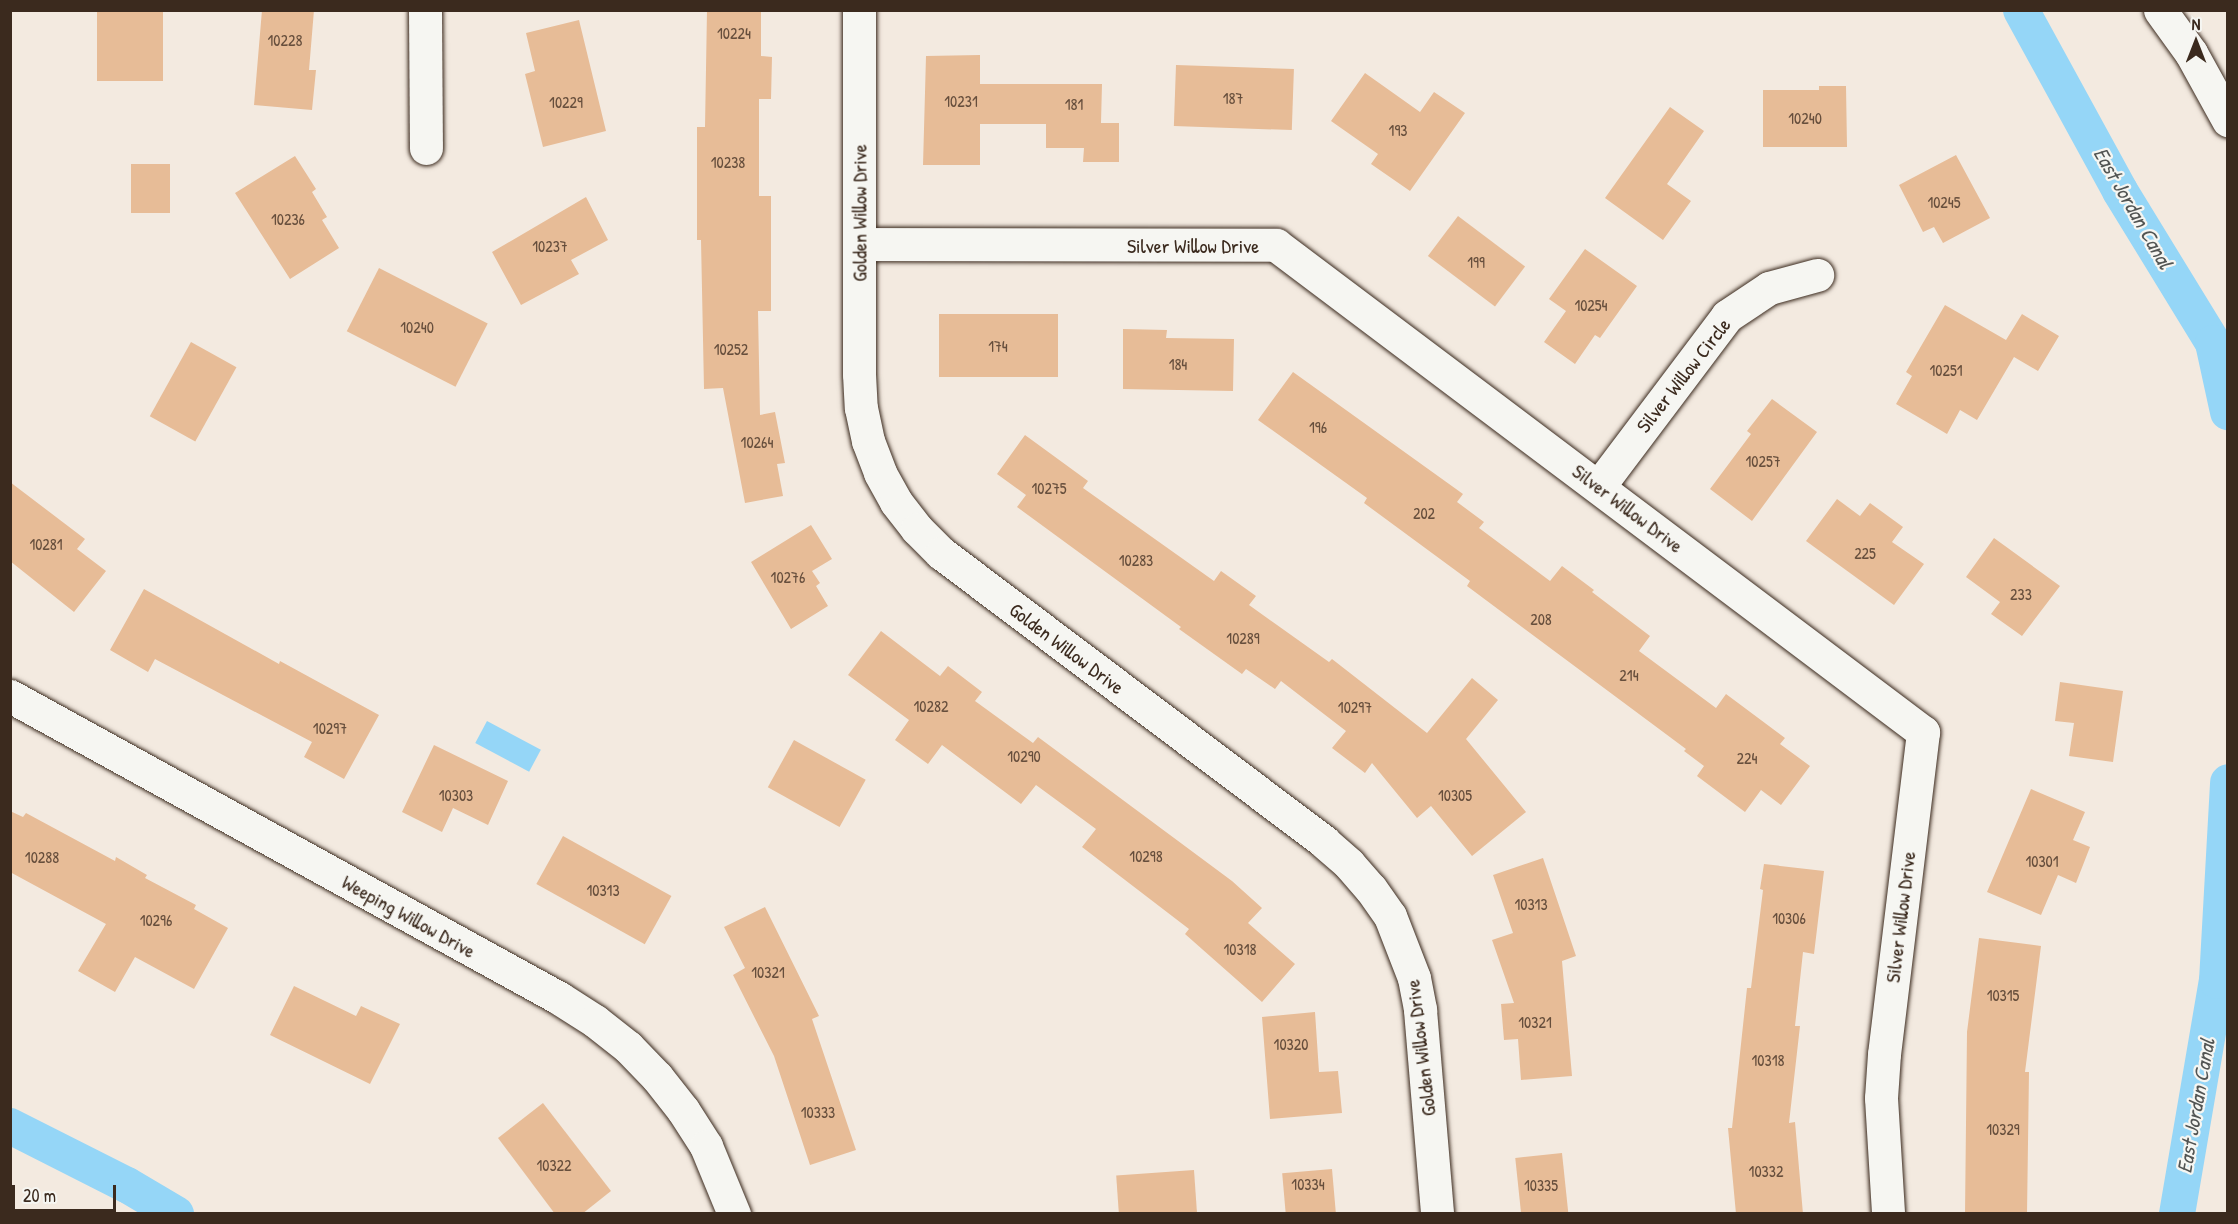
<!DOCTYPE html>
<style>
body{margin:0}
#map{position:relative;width:2238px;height:1224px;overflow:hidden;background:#f3eae0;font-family:"Patrick Hand",sans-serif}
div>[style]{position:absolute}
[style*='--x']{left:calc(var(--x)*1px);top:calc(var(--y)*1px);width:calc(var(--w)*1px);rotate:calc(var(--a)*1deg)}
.water>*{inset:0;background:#95d6f7;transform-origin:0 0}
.canal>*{height:36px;margin:-18px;padding:0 18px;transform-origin:18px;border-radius:18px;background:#95d6f7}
.building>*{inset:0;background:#e7bc97;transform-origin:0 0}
.roads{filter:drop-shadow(0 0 2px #3b2a1e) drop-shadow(0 0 2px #3b2a1e)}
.minor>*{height:33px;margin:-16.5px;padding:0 16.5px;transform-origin:16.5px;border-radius:16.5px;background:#f6f6f2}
span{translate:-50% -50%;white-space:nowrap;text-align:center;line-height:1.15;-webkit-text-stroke:4.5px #f6f6f2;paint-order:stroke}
.number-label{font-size:16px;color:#664e3c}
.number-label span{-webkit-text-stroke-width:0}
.street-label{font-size:20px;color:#3b2a1e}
.water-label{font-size:21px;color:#525554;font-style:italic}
.frame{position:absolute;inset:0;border:12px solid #3b2a1e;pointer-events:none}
.north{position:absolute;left:2166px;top:12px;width:60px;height:60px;-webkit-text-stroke:4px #f6f6f2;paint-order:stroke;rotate:0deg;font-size:16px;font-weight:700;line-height:24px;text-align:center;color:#3b2a1e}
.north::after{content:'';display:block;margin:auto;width:21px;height:27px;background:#3b2a1e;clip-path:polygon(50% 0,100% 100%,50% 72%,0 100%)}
.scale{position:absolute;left:12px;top:1185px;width:104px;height:27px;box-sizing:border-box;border:3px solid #3b2a1e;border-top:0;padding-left:8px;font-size:18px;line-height:21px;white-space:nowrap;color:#3b2a1e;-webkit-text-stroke:4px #f6f6f2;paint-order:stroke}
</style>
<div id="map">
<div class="water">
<div style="left:487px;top:721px;width:61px;height:25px;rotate:28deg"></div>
</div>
<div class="canal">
<div style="--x:2021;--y:10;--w:206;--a:61.3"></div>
<div style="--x:2120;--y:191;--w:178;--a:58.5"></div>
<div style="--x:2213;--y:343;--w:71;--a:77.7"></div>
<div style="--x:10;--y:1126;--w:131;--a:26.8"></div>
<div style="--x:127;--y:1185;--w:57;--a:30.6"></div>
<div style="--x:2177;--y:1214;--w:236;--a:-80.3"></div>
<div style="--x:2217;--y:981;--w:199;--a:-86.8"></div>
</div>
<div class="building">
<div style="left:97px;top:10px;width:66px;height:71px"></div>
<div style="clip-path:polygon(262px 10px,314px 10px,309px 70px,316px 70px,312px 110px,254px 105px)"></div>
<div style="clip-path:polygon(707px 10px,761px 10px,761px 56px,772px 57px,771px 99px,759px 99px,759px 196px,771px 196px,771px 311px,758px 311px,760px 415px,775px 412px,785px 463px,777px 464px,783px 496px,745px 503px,723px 388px,704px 389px,701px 240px,697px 240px,697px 127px,705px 127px)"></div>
<div style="clip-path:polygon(579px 20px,606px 131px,543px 147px,525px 74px,535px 71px,526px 33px)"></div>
<div style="clip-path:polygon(980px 55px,980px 84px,1102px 84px,1101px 123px,1119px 123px,1119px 162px,1083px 162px,1084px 148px,1046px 148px,1046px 124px,980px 124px,980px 165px,923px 165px,926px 56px)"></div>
<div style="left:1176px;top:65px;width:118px;height:61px;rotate:2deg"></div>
<div style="clip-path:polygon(1365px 73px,1420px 112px,1434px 92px,1465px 113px,1410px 191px,1371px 164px,1378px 154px,1331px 121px)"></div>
<div style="clip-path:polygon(1819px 86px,1846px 86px,1847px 147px,1763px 147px,1763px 90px,1819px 90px)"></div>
<div style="clip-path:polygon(1670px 107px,1704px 131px,1667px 184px,1691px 201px,1663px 240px,1605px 198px)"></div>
<div style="clip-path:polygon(1956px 155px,1990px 218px,1943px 243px,1934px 227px,1923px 232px,1899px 185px)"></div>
<div style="clip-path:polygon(295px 156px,316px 189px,312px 192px,327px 217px,322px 220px,339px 248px,290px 279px,235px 193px)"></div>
<div style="left:170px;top:164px;width:49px;height:39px;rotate:90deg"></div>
<div style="clip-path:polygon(586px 197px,608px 240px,571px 260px,579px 274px,521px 305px,492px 252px)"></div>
<div style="left:1458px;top:216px;width:84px;height:50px;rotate:37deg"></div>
<div style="clip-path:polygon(1585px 249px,1637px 286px,1600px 338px,1595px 335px,1575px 364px,1544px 342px,1566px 311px,1549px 299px)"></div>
<div style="left:379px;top:268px;width:122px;height:71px;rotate:27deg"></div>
<div style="clip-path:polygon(1945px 305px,2006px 340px,2022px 314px,2059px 336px,2038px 371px,2014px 357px,1977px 420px,1960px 410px,1947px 434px,1896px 404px,1912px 376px,1906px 372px)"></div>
<div style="left:1058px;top:314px;width:63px;height:119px;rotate:90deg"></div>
<div style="clip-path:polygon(1123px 329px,1167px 330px,1166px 338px,1234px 339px,1233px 391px,1123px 389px)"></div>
<div style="left:191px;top:342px;width:52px;height:85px;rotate:29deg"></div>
<div style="clip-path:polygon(1293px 372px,1463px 494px,1457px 502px,1484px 522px,1479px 528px,1550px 581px,1562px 566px,1594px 590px,1592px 592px,1650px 636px,1639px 651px,1716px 708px,1726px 694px,1785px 738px,1780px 744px,1810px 766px,1781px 805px,1761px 790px,1745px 812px,1697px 776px,1704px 766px,1684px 751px,1686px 749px,1467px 586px,1470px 581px,1364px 503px,1367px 498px,1258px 420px)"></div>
<div style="clip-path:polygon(1772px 399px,1817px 432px,1752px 521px,1710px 489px,1751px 434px,1747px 431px)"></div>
<div style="clip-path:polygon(1025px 435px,1088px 481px,1083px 488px,1214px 581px,1221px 571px,1256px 596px,1249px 605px,1329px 662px,1332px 659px,1427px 733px,1472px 678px,1498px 700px,1466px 739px,1526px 812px,1472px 856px,1431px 806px,1417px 818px,1372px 763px,1365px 773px,1332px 748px,1346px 731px,1281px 681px,1275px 689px,1246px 669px,1242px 674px,1179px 629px,1181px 627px,1017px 507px,1026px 495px,997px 474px)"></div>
<div style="clip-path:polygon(10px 482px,85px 539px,77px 549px,106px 571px,74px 612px,10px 561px)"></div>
<div style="clip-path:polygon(1837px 499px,1860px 516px,1870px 503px,1903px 527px,1892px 542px,1924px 564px,1894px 605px,1806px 541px)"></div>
<div style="clip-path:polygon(811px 525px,832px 559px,812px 571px,820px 583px,816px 586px,828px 606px,791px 629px,751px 562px)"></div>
<div style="clip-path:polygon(1994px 538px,2060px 586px,2022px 636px,1991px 614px,2000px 602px,1966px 577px)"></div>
<div style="clip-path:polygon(144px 589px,279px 664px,280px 661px,379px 715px,344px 779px,304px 757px,312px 742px,155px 659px,148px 672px,110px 650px)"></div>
<div style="clip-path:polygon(881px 631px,940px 676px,948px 666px,982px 692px,975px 701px,1033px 743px,1038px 737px,1232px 881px,1262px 908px,1248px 923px,1295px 964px,1262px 1002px,1185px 934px,1189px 929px,1082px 847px,1096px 829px,1036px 785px,1021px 804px,942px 745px,928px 764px,895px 740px,909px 720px,848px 675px)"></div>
<div style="clip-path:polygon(2060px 682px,2123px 691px,2113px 762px,2069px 756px,2074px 723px,2055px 721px)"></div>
<div style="left:794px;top:740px;width:82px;height:54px;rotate:29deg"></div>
<div style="clip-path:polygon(434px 745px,508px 781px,488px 825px,453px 808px,442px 832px,402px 812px)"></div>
<div style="clip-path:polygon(2031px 789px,2085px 812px,2073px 840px,2090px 847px,2076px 883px,2058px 875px,2041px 915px,1987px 892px)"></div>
<div style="clip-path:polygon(10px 811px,23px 817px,26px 813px,115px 861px,116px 857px,147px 875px,145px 878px,196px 905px,194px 909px,228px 928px,194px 989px,135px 957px,115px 992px,78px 971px,106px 924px,10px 872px)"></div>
<div style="left:563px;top:836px;width:124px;height:55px;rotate:29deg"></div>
<div style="clip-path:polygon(1543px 858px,1576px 956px,1562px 961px,1572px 1076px,1521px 1080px,1518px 1039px,1504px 1040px,1501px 1004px,1514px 1003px,1492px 940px,1513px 933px,1493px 875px)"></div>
<div style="clip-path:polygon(1764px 864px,1824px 871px,1814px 954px,1803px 952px,1795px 1026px,1800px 1026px,1789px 1123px,1795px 1122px,1803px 1214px,1736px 1214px,1728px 1128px,1732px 1128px,1747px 988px,1751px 988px,1763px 890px,1760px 889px)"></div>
<div style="clip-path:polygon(765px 907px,819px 1016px,812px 1019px,856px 1150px,810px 1165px,774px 1056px,733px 975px,745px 968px,724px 927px)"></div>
<div style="clip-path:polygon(1979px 938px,2041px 946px,2025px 1072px,2029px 1072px,2027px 1214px,1965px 1214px,1967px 1032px)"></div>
<div style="clip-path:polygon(294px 986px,356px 1016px,361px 1006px,400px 1024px,370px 1084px,270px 1035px)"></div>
<div style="clip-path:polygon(1315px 1012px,1319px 1072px,1338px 1071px,1342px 1113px,1270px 1119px,1262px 1017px)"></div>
<div style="clip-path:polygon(543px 1103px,611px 1191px,582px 1214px,555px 1214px,498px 1138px)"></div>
<div style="left:1562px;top:1153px;width:61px;height:47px;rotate:84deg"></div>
<div style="left:1332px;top:1169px;width:45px;height:50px;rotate:85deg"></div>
<div style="left:1194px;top:1170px;width:44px;height:78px;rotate:86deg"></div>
</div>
<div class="roads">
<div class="minor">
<div style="--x:425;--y:10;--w:138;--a:89.6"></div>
<div style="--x:859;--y:10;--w:364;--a:90"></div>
<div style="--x:859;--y:374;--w:34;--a:87"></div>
<div style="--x:861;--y:408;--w:34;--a:78"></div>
<div style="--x:868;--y:441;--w:34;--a:69"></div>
<div style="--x:880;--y:473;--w:33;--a:61"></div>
<div style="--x:896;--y:502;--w:34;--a:52"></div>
<div style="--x:917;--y:529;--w:34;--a:45"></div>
<div style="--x:941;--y:553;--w:480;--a:37"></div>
<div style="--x:1324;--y:842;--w:33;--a:41"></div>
<div style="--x:1349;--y:864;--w:33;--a:49"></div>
<div style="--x:1371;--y:889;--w:33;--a:55"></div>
<div style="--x:1390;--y:916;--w:66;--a:68.8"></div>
<div style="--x:1414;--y:978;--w:33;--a:79"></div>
<div style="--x:1420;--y:1010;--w:205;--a:85.2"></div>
<div style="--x:2160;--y:10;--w:53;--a:54.2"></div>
<div style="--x:2191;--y:53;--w:77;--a:61.1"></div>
<div style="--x:859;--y:244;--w:417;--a:0.1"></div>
<div style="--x:1276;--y:245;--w:810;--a:36.97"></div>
<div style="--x:1923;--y:732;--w:324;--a:96.9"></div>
<div style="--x:1884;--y:1054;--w:44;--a:93.9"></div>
<div style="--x:1881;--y:1098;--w:116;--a:86.5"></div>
<div style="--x:1599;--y:486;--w:213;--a:-53"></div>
<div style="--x:1727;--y:316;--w:50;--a:-33.7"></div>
<div style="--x:1769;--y:288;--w:50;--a:-15.2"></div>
<div style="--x:10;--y:696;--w:627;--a:28.81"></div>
<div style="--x:559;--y:998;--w:43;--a:32.6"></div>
<div style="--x:595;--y:1021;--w:42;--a:38.2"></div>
<div style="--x:628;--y:1047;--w:42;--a:46"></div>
<div style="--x:657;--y:1077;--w:42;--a:51.8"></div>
<div style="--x:683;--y:1110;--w:43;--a:57.4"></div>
<div style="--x:706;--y:1146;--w:74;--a:67.6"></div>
</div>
</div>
<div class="number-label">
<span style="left:734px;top:33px">10224</span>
<span style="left:285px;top:40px">10228</span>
<span style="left:1233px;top:98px">187</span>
<span style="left:961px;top:101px">10231</span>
<span style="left:566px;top:102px">10229</span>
<span style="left:1074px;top:104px">181</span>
<span style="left:1805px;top:118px">10240</span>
<span style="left:1398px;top:130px">193</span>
<span style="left:728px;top:162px">10238</span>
<span style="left:1944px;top:202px">10245</span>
<span style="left:288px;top:219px">10236</span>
<span style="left:550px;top:246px">10237</span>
<span style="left:1476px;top:262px">199</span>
<span style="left:1591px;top:305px">10254</span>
<span style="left:417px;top:327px">10240</span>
<span style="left:998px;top:346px">174</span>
<span style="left:731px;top:349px">10252</span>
<span style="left:1178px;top:364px">184</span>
<span style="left:1946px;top:370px">10251</span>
<span style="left:1318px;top:427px">196</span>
<span style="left:757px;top:442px">10264</span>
<span style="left:1763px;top:461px">10257</span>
<span style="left:1049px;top:488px">10275</span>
<span style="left:1424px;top:513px">202</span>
<span style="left:46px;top:544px">10281</span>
<span style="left:1865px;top:553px">225</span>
<span style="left:1136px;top:560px">10283</span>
<span style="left:788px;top:577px">10276</span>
<span style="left:2021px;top:594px">233</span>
<span style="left:1541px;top:619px">208</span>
<span style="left:1243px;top:638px">10289</span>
<span style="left:1629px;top:675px">214</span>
<span style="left:931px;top:706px">10282</span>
<span style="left:1355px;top:707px">10297</span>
<span style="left:330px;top:728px">10297</span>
<span style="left:1024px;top:756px">10290</span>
<span style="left:1747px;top:758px">224</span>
<span style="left:456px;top:795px">10303</span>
<span style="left:1455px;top:795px">10305</span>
<span style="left:1146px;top:856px">10298</span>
<span style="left:42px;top:857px">10288</span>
<span style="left:2042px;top:861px">10301</span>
<span style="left:603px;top:890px">10313</span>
<span style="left:1531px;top:904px">10313</span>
<span style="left:1789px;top:918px">10306</span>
<span style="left:156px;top:920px">10296</span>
<span style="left:1240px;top:949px">10318</span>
<span style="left:768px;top:972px">10321</span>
<span style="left:2003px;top:995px">10315</span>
<span style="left:1535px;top:1022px">10321</span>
<span style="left:1291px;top:1044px">10320</span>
<span style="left:1768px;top:1060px">10318</span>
<span style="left:818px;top:1112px">10333</span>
<span style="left:2003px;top:1129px">10329</span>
<span style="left:554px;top:1165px">10322</span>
<span style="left:1766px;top:1171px">10332</span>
<span style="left:1308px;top:1184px">10334</span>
<span style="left:1541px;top:1185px">10335</span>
</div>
<div class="street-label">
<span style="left:859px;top:213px;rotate:-90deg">Golden Willow Drive</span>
<span style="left:1193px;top:245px">Silver Willow Drive</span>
<span style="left:1683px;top:375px;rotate:-52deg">Silver Willow Circle</span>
<span style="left:1628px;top:508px;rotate:37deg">Silver Willow Drive</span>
<span style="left:1067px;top:648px;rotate:37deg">Golden Willow Drive</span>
<span style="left:409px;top:916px;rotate:29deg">Weeping Willow Drive</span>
<span style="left:1900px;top:917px;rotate:-83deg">Silver Willow Drive</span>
<span style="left:1420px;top:1048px;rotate:-97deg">Golden Willow Drive</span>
</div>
<div class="water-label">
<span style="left:2133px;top:208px;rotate:60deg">East Jordan Canal</span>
<span style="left:2196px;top:1106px;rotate:-80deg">East Jordan Canal</span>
</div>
<div class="frame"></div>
<div class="north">N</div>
<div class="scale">20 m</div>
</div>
